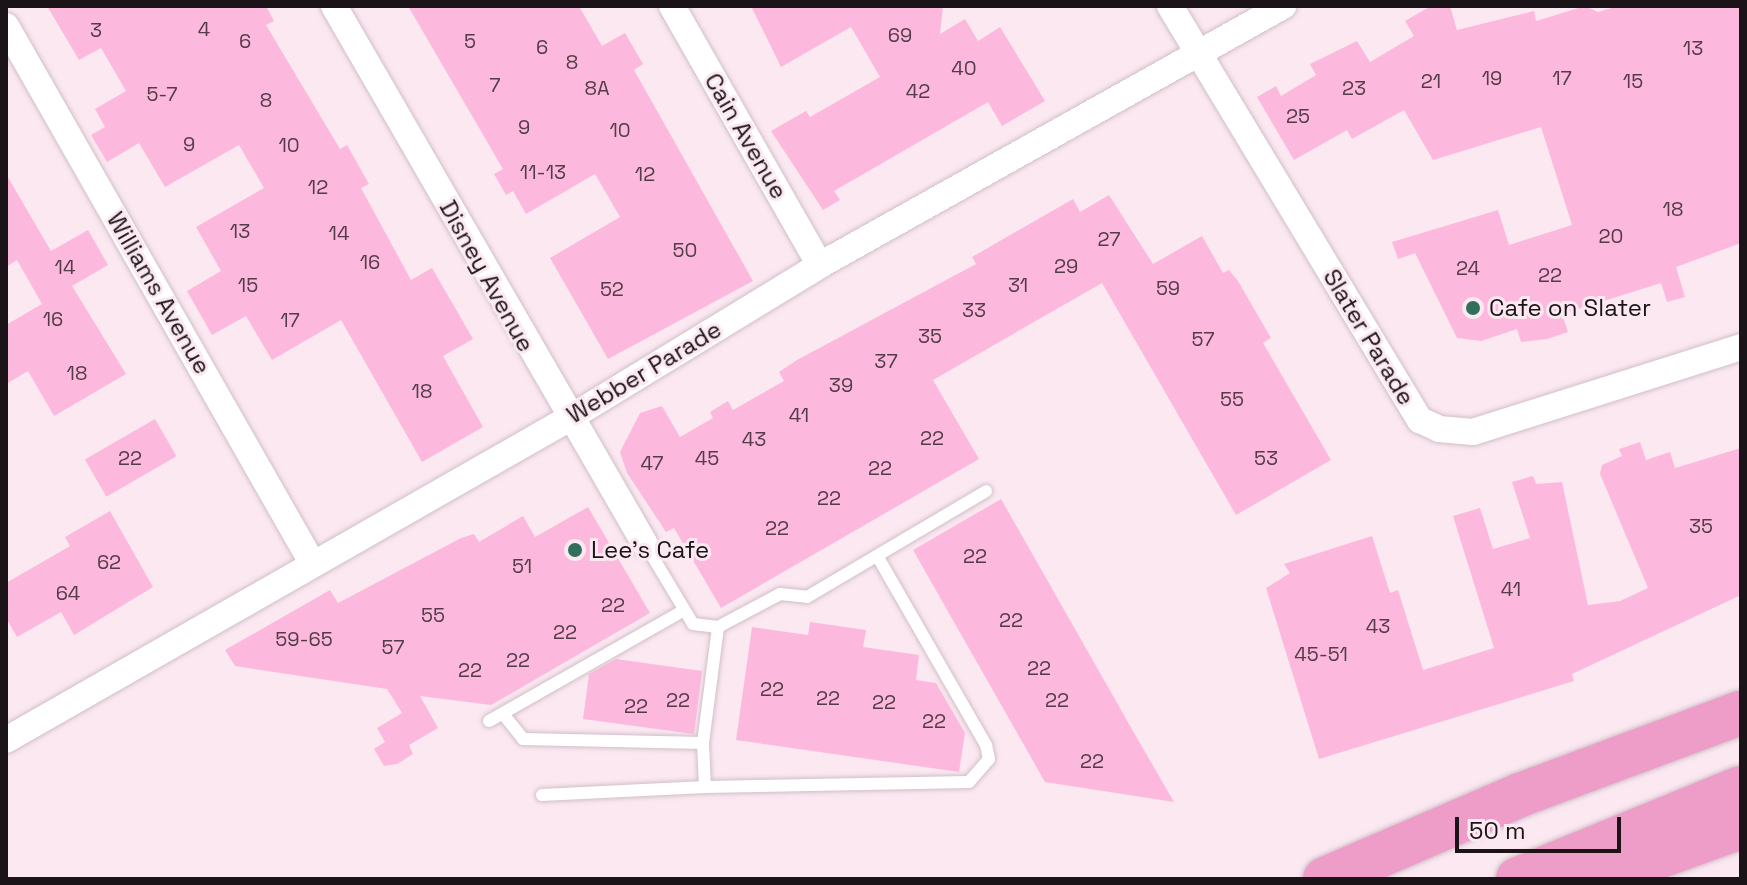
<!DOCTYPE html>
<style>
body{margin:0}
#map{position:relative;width:1747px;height:885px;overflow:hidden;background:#fbe8f1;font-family:"Space Grotesk",sans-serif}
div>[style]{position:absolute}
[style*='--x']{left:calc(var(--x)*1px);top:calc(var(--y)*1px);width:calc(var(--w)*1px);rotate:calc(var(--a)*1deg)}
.building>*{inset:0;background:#fdb9dd;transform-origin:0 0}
.roads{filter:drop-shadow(0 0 2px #d1bfc8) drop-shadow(0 0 2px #d1bfc8)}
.service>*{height:12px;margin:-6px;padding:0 6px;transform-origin:6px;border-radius:6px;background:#fff}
.minor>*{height:26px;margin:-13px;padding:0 13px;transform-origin:13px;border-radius:13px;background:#fff}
.motorway>*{height:44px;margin:-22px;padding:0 22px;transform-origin:22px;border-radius:22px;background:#ee9dc9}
.dots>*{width:22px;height:22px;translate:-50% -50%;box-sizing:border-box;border:4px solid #fbe8f1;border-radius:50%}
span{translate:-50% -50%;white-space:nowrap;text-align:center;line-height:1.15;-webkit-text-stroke:6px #fbe8f1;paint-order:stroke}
.number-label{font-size:20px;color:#533c48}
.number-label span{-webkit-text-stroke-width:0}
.street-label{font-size:24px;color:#1a1317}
.poi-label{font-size:24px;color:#1a1317}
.left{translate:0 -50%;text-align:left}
.frame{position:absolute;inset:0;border:8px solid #1a1317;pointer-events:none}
.scale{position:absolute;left:1455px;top:817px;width:166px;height:36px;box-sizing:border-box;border:4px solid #1a1317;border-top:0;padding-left:10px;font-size:24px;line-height:28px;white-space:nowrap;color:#1a1317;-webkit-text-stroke:6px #fbe8f1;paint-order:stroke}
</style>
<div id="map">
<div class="building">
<div style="clip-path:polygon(47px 6px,266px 6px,274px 21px,266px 25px,340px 149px,347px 145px,369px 184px,361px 188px,411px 280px,432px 268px,473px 339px,443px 356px,483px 427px,422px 462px,341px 320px,272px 360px,246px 316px,212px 335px,187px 291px,221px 271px,196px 227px,264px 188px,239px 145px,165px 187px,139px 143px,107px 162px,91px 135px,105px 127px,95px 109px,126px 91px,101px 48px,79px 60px)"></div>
<div style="clip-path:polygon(408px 6px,579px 6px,602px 46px,625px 33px,643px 64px,634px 70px,753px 281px,608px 359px,550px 258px,620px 217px,595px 174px,526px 214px,513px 191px,506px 195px,494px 174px,503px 169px)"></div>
<div style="clip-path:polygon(751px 6px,943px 6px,940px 34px,965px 19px,978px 41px,1000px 27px,1045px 101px,1002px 126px,988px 102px,834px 191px,840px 200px,823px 210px,771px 131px,806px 111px,810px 117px,880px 77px,851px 27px,781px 67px)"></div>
<div style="clip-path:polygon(1431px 6px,1450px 6px,1457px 30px,1534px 11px,1536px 21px,1585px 6px,1598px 12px,1618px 6px,1741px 6px,1741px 243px,1676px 267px,1685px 297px,1667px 302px,1661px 283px,1562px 314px,1568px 332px,1547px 339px,1521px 342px,1517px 329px,1481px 341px,1457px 338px,1415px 253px,1398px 259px,1392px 242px,1498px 210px,1509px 245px,1572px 225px,1541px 127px,1433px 160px,1404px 110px,1352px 139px,1347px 130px,1294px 160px,1257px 97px,1276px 86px,1281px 96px,1316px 75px,1310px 64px,1357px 41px,1370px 62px,1414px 36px,1405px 21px)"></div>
<div style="clip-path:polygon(6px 174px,51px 251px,88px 230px,108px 265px,72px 286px,126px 374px,54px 416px,28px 371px,6px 384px,6px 325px,42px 304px,17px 260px,6px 267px)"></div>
<div style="clip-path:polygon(1109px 195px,1153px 264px,1202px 236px,1223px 273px,1229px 270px,1238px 281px,1271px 338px,1263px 343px,1331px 460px,1236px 515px,1102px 283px,933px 380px,979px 459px,721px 608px,674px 528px,666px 532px,627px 473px,620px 452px,640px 413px,662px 406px,680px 437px,713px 418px,710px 412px,728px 401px,733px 410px,784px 381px,779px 372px,797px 360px,976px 264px,972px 257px,1073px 199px,1080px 212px)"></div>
<div style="left:155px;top:419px;width:43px;height:81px;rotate:60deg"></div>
<div style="clip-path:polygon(1640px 442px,1646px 460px,1670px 452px,1675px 468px,1741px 448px,1741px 595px,1572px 674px,1574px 681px,1319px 759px,1266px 588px,1290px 573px,1284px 564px,1372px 536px,1390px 593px,1398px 590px,1423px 670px,1494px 648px,1453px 516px,1480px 508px,1493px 549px,1530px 538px,1512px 482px,1533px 476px,1536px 484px,1562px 482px,1588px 605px,1620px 601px,1648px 588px,1600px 474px,1602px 465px,1622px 456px,1619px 449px)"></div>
<div style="clip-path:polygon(1001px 499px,1133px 731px,1174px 802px,1045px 782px,913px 550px)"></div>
<div style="clip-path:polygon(588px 507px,650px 613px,491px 705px,420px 696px,438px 728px,409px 745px,413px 754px,397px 764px,384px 766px,374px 749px,385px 742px,377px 728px,402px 713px,387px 689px,235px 666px,225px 650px,330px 590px,338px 603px,461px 538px,474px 534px,479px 542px,523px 516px,535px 537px)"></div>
<div style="clip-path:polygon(110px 511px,153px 587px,74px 635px,61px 612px,17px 637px,6px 618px,6px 583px,70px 546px,65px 537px)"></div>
<div style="clip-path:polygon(810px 622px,866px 630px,863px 647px,919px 655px,916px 680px,936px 683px,965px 733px,959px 772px,736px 740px,752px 627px,808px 635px)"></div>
<div style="clip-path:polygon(616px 659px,702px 671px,694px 734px,583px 719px,589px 674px)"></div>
</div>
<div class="roads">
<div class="service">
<div style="--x:645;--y:544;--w:93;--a:59"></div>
<div style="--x:693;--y:624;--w:25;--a:7"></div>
<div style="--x:718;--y:627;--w:70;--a:-28"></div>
<div style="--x:780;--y:594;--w:27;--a:6"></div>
<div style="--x:807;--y:597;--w:208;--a:-30.6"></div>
<div style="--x:503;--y:714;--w:32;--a:51"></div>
<div style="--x:523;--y:739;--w:180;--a:1.3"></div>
<div style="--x:703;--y:743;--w:44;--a:87.4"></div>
<div style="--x:705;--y:787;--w:264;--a:-1.1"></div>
<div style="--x:969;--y:782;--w:30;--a:-49"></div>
<div style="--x:989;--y:759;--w:14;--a:-102"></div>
<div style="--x:986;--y:745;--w:217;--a:-119.9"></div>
<div style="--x:489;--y:721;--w:224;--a:-29.6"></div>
<div style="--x:703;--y:743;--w:117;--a:-82.6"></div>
<div style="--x:542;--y:795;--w:163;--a:-2.8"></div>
</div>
<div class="minor">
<div style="--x:334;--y:6;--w:621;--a:59.97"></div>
<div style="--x:672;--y:6;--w:298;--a:60.3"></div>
<div style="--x:1170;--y:6;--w:484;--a:58.9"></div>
<div style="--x:1420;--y:420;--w:21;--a:25"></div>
<div style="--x:1439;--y:429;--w:34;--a:5"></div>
<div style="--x:1473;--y:432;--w:281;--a:-17.6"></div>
<div style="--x:6;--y:26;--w:616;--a:60.31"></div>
<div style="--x:6;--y:740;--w:647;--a:-29.73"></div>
<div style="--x:568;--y:419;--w:295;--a:-31.4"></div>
<div style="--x:820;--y:265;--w:531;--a:-29.22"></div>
</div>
<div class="motorway">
<div style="--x:1325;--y:879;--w:212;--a:-23.3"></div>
<div style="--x:1520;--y:795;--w:236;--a:-20.4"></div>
<div style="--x:1518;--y:879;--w:241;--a:-22.2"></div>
<div style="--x:1597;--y:879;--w:153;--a:-19.9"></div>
</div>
</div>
<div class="dots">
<div style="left:1473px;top:308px;background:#316e5b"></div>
<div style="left:575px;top:550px;background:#316e5b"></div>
</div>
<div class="number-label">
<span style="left:204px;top:29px">4</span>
<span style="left:96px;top:30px">3</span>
<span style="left:900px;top:35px">69</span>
<span style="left:245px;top:41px">6</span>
<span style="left:470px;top:41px">5</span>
<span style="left:542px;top:47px">6</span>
<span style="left:1693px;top:48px">13</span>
<span style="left:572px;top:62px">8</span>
<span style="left:964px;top:68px">40</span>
<span style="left:1492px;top:78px">19</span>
<span style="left:1562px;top:78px">17</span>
<span style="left:1431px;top:81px">21</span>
<span style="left:1633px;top:81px">15</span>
<span style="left:495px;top:85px">7</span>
<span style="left:597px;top:88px">8A</span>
<span style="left:1354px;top:88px">23</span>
<span style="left:918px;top:91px">42</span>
<span style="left:162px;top:94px">5-7</span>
<span style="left:266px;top:100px">8</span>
<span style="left:1298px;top:116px">25</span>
<span style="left:524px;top:127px">9</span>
<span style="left:620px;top:130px">10</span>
<span style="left:189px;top:144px">9</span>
<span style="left:289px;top:145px">10</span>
<span style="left:543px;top:172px">11-13</span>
<span style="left:645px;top:174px">12</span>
<span style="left:318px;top:187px">12</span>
<span style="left:1673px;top:209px">18</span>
<span style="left:240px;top:231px">13</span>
<span style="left:339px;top:233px">14</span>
<span style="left:1611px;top:236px">20</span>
<span style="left:1109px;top:239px">27</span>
<span style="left:685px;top:250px">50</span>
<span style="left:370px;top:262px">16</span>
<span style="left:1066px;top:266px">29</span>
<span style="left:65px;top:267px">14</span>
<span style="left:1468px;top:268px">24</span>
<span style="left:1550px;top:275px">22</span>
<span style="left:248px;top:285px">15</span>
<span style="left:1018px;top:285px">31</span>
<span style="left:1168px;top:288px">59</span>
<span style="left:612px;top:289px">52</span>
<span style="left:974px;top:310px">33</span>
<span style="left:53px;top:319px">16</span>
<span style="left:290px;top:320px">17</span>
<span style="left:930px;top:336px">35</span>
<span style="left:1203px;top:339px">57</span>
<span style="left:886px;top:361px">37</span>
<span style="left:77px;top:373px">18</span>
<span style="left:841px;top:385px">39</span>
<span style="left:422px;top:391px">18</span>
<span style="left:1232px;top:399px">55</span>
<span style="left:799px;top:415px">41</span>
<span style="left:932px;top:438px">22</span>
<span style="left:754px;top:439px">43</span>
<span style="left:130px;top:458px">22</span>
<span style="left:707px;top:458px">45</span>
<span style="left:1266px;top:458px">53</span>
<span style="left:652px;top:463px">47</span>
<span style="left:880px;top:468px">22</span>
<span style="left:829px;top:498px">22</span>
<span style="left:1701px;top:526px">35</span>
<span style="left:777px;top:528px">22</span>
<span style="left:975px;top:556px">22</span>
<span style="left:109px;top:562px">62</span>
<span style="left:522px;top:566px">51</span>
<span style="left:1511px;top:589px">41</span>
<span style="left:68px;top:593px">64</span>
<span style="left:613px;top:605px">22</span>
<span style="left:433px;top:615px">55</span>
<span style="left:1011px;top:620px">22</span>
<span style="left:1378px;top:626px">43</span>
<span style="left:565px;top:632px">22</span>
<span style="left:304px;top:639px">59-65</span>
<span style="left:393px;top:647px">57</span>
<span style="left:1321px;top:654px">45-51</span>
<span style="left:518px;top:660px">22</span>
<span style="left:1039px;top:668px">22</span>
<span style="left:470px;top:670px">22</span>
<span style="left:772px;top:689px">22</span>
<span style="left:828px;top:698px">22</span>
<span style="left:678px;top:700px">22</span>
<span style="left:1057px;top:700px">22</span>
<span style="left:884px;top:702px">22</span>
<span style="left:636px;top:706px">22</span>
<span style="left:934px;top:721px">22</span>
<span style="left:1092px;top:761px">22</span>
</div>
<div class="street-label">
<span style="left:746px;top:136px;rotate:60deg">Cain Avenue</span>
<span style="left:487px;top:276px;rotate:61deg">Disney Avenue</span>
<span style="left:159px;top:293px;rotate:60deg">Williams Avenue</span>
<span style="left:1369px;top:337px;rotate:59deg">Slater Parade</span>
<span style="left:644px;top:372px;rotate:-31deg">Webber Parade</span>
</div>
<div class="poi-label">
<span class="left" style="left:1489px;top:308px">Cafe on Slater</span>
<span class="left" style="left:591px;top:550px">Lee's Cafe</span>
</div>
<div class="frame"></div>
<div class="scale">50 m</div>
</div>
